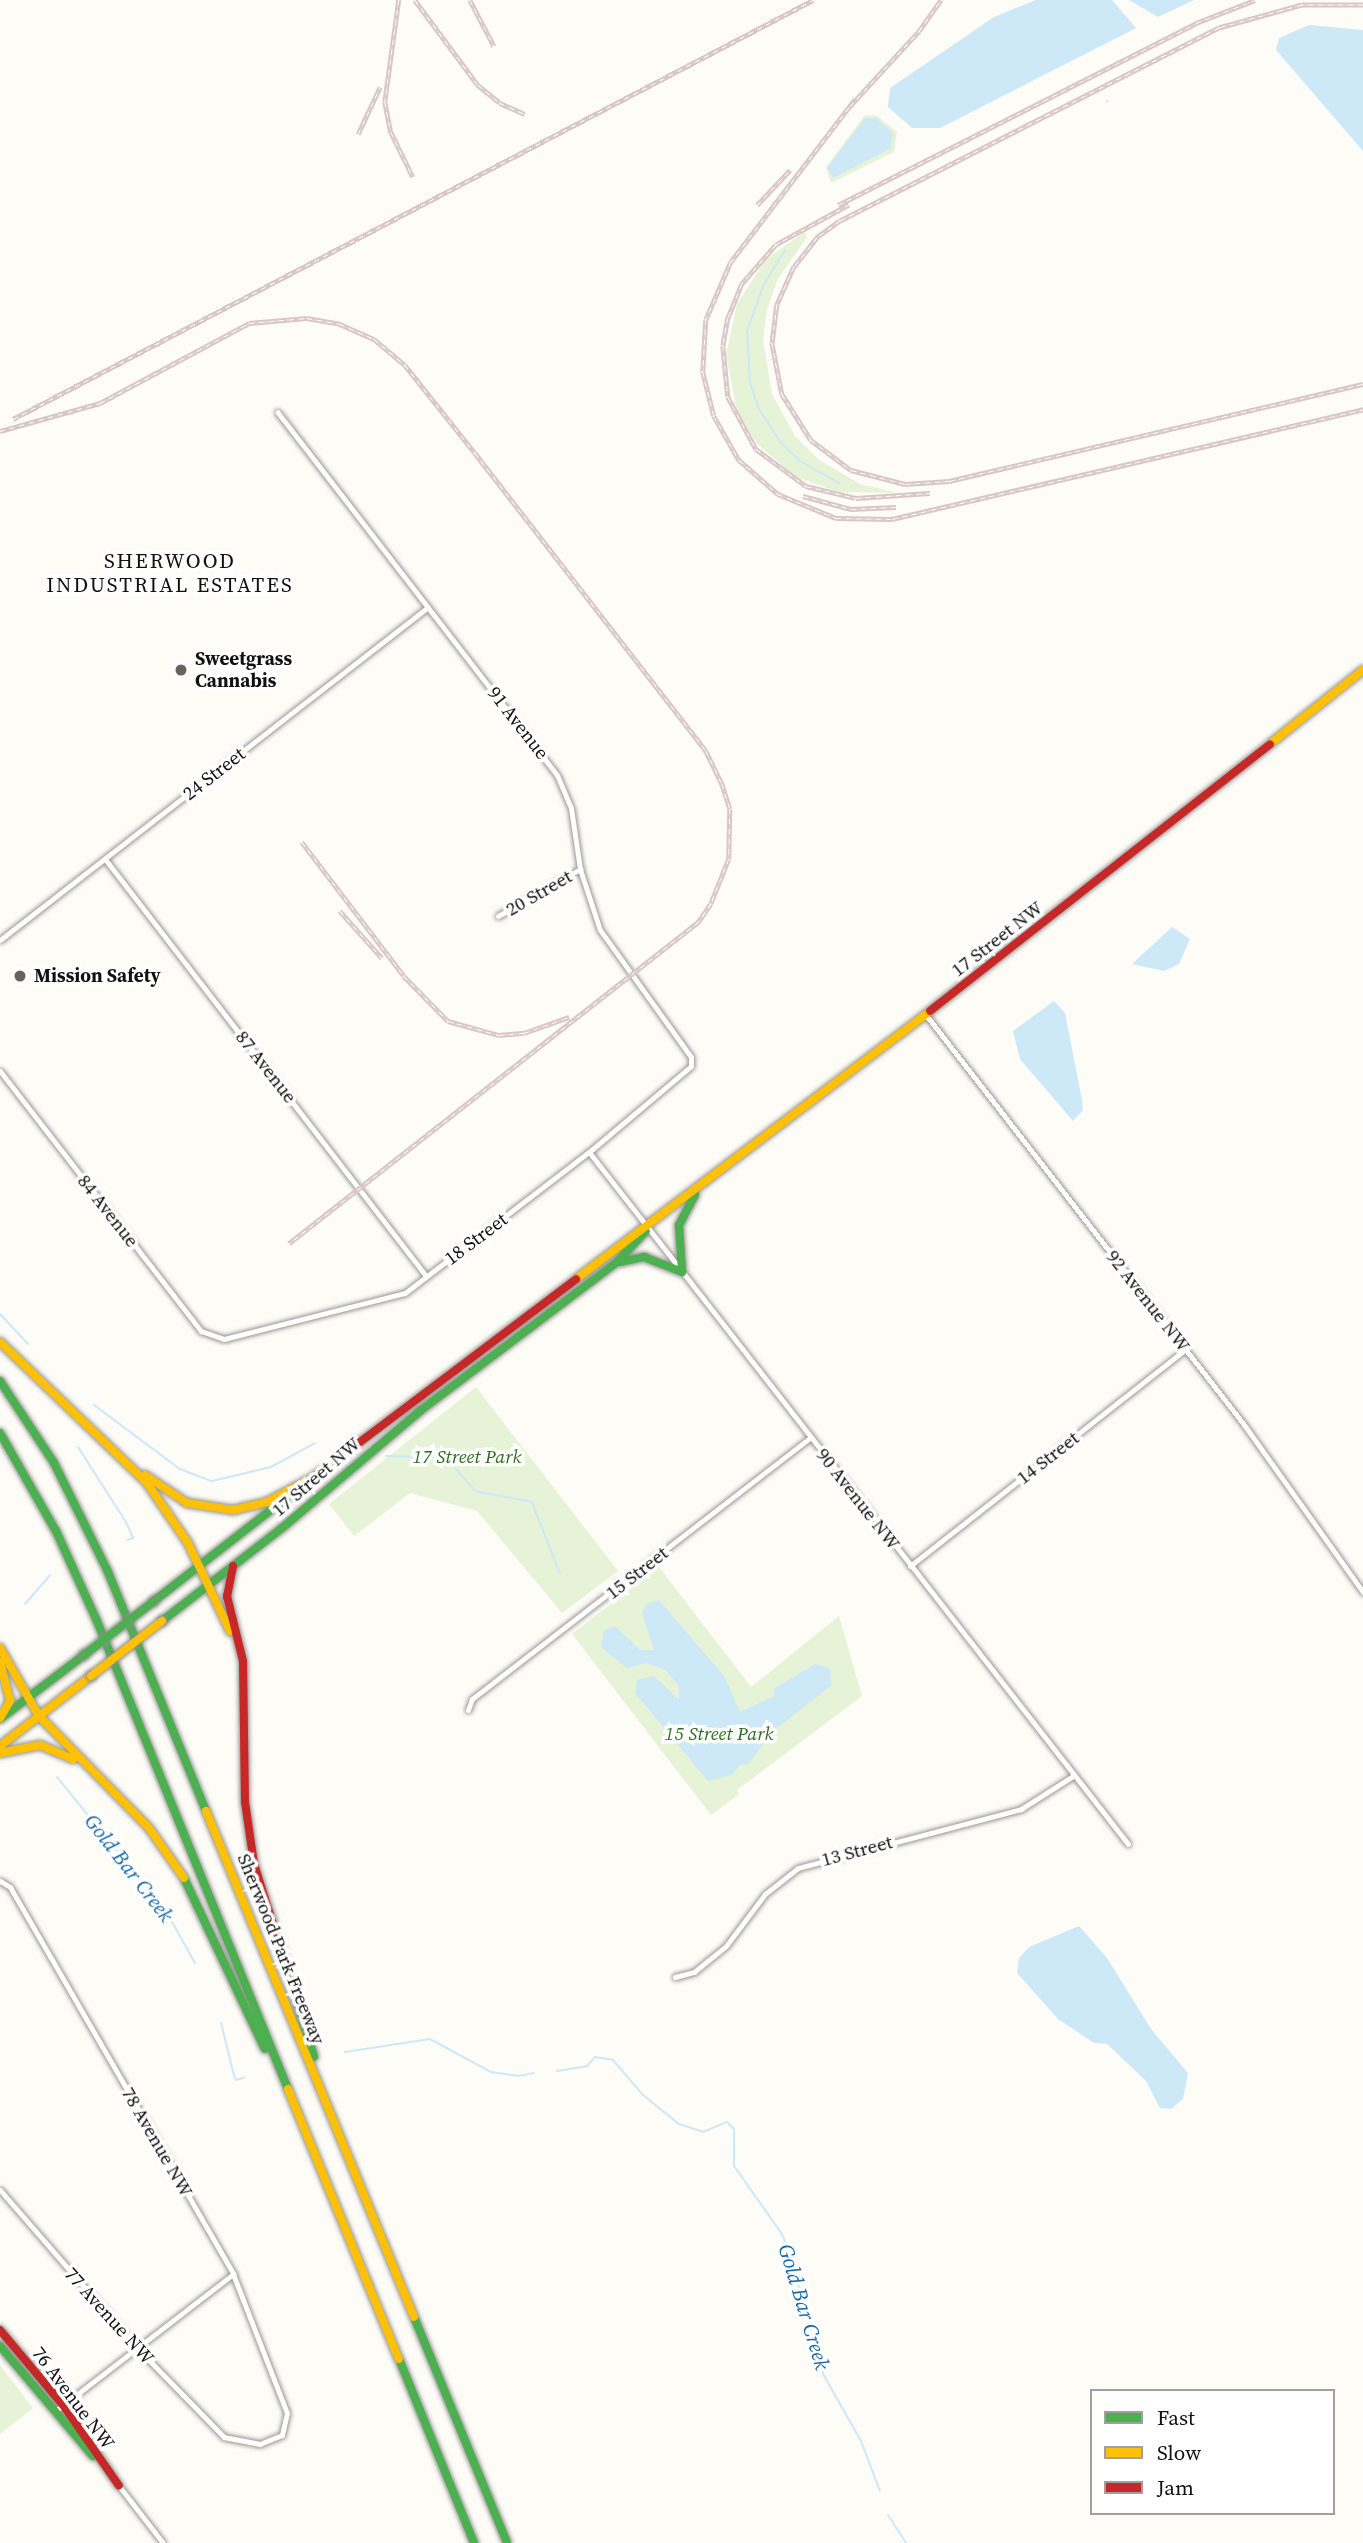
<!DOCTYPE html>
<style>
body{margin:0}
#map{position:relative;width:1363px;height:2543px;overflow:hidden;background:#fdfcf7;font-family:"Source Serif 4",serif}
div>[style]{position:absolute}
[style*='--x']{left:calc(var(--x)*1px);top:calc(var(--y)*1px);width:calc(var(--w)*1px);rotate:calc(var(--a)*1deg)}
.green>*{inset:0;background:#e7f3d7}
.water>*{inset:0;background:#cde8f7}
.stream>*{height:2px;margin:-1px;padding:0 1px;transform-origin:1px;border-radius:1px;background:#cde8f7}
.roads{filter:drop-shadow(0 0 2px #979795) drop-shadow(0 0 2px #979795)}
.street>*{height:5px;margin:-2.5px;padding:0 2.5px;transform-origin:2.5px;border-radius:2.5px;background:#fffffe}
.fast>*{height:8px;margin:-4px;padding:0 4px;transform-origin:4px;border-radius:4px;background:#4caf50}
.slow>*{height:8px;margin:-4px;padding:0 4px;transform-origin:4px;border-radius:4px;background:#ffc107}
.jam>*{height:8px;margin:-4px;padding:0 4px;transform-origin:4px;border-radius:4px;background:#c62828}
.rail>*{height:4.5px;margin-top:-2.25px;transform-origin:0;background:repeating-linear-gradient(90deg,#fff 0 5px,#d9c6c7 0 10px);box-sizing:border-box;border-block:2px solid #d9c6c7}
.bridges{filter:drop-shadow(0 0 2px #8e8d8b) drop-shadow(0 0 2px #8e8d8b)}
.fast-bridge>*{height:8px;margin:-4px;padding:0 4px;transform-origin:4px;border-radius:4px;background:#4caf50}
.slow-bridge>*{height:8px;margin:-4px;padding:0 4px;transform-origin:4px;border-radius:4px;background:#ffc107}
.dots>*{width:19px;height:19px;translate:-50% -50%;box-sizing:border-box;border:4px solid #fff;border-radius:50%}
span{translate:-50% -50%;white-space:nowrap;text-align:center;line-height:1.15;-webkit-text-stroke:7px #fff;paint-order:stroke}
.poi-label{font-size:19px;color:#111;font-weight:700}
.left{translate:0 -50%;text-align:left}
.street-label{font-size:19px;color:#111}
.park-label{font-size:19px;color:#2f6b1f;font-style:italic}
.neighbourhood-label{font-size:21px;color:#111;letter-spacing:2px}
.water-label{font-size:21px;color:#1768a6;font-style:italic}
.legend{position:absolute;left:1090px;top:2389px;width:245px;height:126px;box-sizing:border-box;background:#fff;border:2px solid #a0a0a0;margin:0;padding:9px 12px;list-style:none;font-size:21px;color:#111}
.legend li{display:flex;align-items:center;gap:14px;height:35px}
.legend b{width:35px;border:2px solid #a0a0a0}
</style>
<div id="map">
<div class="green">
<div style="clip-path:polygon(865px 115px,877px 116px,897px 132px,894px 152px,831px 183px,826px 167px)"></div>
<div style="clip-path:polygon(805px 232px,807px 237px,778px 279px,767px 309px,763px 340px,772px 394px,795px 436px,819px 460px,860px 484px,898px 493px,839px 492px,796px 477px,756px 443px,737px 411px,726px 355px,737px 304px,766px 259px)"></div>
<div style="clip-path:polygon(476px 1387px,618px 1571px,562px 1613px,477px 1511px,410px 1493px,354px 1536px,329px 1504px)"></div>
<div style="clip-path:polygon(659px 1567px,751px 1687px,839px 1616px,862px 1696px,737px 1790px,739px 1794px,711px 1815px,572px 1634px)"></div>
<div style="clip-path:polygon(0 2365px,33px 2408px,0 2434px)"></div>
</div>
<div class="water">
<div style="clip-path:polygon(1036px 0,1112px 0,1136px 28px,940px 128px,912px 128px,888px 107px,890px 88px,994px 17px)"></div>
<div style="clip-path:polygon(1129px 0,1194px 0,1158px 17px)"></div>
<div style="clip-path:polygon(1309px 25px,1363px 30px,1363px 151px,1276px 50px,1279px 38px)"></div>
<div style="clip-path:polygon(865px 118px,876px 118px,893px 133px,890px 149px,833px 178px,827px 168px)"></div>
<div style="clip-path:polygon(1172px 927px,1190px 939px,1179px 964px,1164px 971px,1132px 964px)"></div>
<div style="clip-path:polygon(1054px 1001px,1065px 1013px,1082px 1100px,1083px 1110px,1073px 1121px,1020px 1059px,1013px 1031px)"></div>
<div style="clip-path:polygon(659px 1600px,724px 1676px,740px 1712px,773px 1697px,775px 1688px,815px 1664px,829px 1668px,832px 1685px,773px 1731px,748px 1764px,741px 1764px,732px 1775px,708px 1781px,635px 1693px,637px 1680px,654px 1676px,679px 1700px,679px 1687px,666px 1670px,646px 1663px,627px 1668px,601px 1647px,604px 1630px,615px 1626px,640px 1650px,654px 1650px,642px 1614px,646px 1604px)"></div>
<div style="clip-path:polygon(1079px 1926px,1107px 1958px,1151px 2029px,1188px 2073px,1183px 2099px,1171px 2109px,1160px 2108px,1146px 2081px,1107px 2044px,1094px 2043px,1058px 2019px,1017px 1973px,1019px 1958px,1029px 1947px)"></div>
</div>
<div class="stream">
<div style="--x:1107;--y:101;--w:1;--a:45"></div>
<div style="--x:785;--y:250;--w:42;--a:121.4"></div>
<div style="--x:763;--y:286;--w:49;--a:109.2"></div>
<div style="--x:747;--y:332;--w:51;--a:86.6"></div>
<div style="--x:750;--y:383;--w:28;--a:71"></div>
<div style="--x:759;--y:409;--w:40;--a:57.1"></div>
<div style="--x:781;--y:443;--w:26;--a:43"></div>
<div style="--x:800;--y:461;--w:45;--a:29.4"></div>
<div style="--x:0;--y:1314;--w:41;--a:47"></div>
<div style="--x:94;--y:1405;--w:107;--a:36.7"></div>
<div style="--x:180;--y:1469;--w:34;--a:21"></div>
<div style="--x:212;--y:1481;--w:61;--a:-13.3"></div>
<div style="--x:271;--y:1467;--w:50;--a:-28.6"></div>
<div style="--x:78;--y:1447;--w:89;--a:57.4"></div>
<div style="--x:126;--y:1522;--w:17;--a:66"></div>
<div style="--x:133;--y:1538;--w:6;--a:162"></div>
<div style="--x:386;--y:1456;--w:61;--a:1.9"></div>
<div style="--x:447;--y:1458;--w:43;--a:49.7"></div>
<div style="--x:475;--y:1491;--w:58;--a:10.9"></div>
<div style="--x:532;--y:1502;--w:77;--a:68.7"></div>
<div style="--x:25;--y:1604;--w:38;--a:-49"></div>
<div style="--x:57;--y:1777;--w:173;--a:50.9"></div>
<div style="--x:166;--y:1911;--w:60;--a:60.9"></div>
<div style="--x:221;--y:2023;--w:54;--a:76"></div>
<div style="--x:234;--y:2075;--w:5;--a:68"></div>
<div style="--x:236;--y:2080;--w:9;--a:-18"></div>
<div style="--x:345;--y:2052;--w:86;--a:-8.7"></div>
<div style="--x:430;--y:2039;--w:69;--a:28.4"></div>
<div style="--x:491;--y:2072;--w:27;--a:8"></div>
<div style="--x:518;--y:2076;--w:16;--a:-11"></div>
<div style="--x:557;--y:2071;--w:30;--a:-9"></div>
<div style="--x:587;--y:2066;--w:12;--a:-48"></div>
<div style="--x:595;--y:2057;--w:18;--a:9"></div>
<div style="--x:613;--y:2060;--w:46;--a:49.4"></div>
<div style="--x:643;--y:2095;--w:46;--a:38.9"></div>
<div style="--x:679;--y:2124;--w:25;--a:18"></div>
<div style="--x:703;--y:2132;--w:26;--a:-23"></div>
<div style="--x:727;--y:2122;--w:10;--a:45"></div>
<div style="--x:734;--y:2129;--w:37;--a:90"></div>
<div style="--x:734;--y:2166;--w:83;--a:54.8"></div>
<div style="--x:782;--y:2234;--w:35;--a:68"></div>
<div style="--x:795;--y:2266;--w:49;--a:79.4"></div>
<div style="--x:804;--y:2314;--w:46;--a:66.8"></div>
<div style="--x:822;--y:2356;--w:18;--a:87"></div>
<div style="--x:823;--y:2374;--w:77;--a:60.4"></div>
<div style="--x:861;--y:2441;--w:53;--a:69.2"></div>
<div style="--x:888;--y:2515;--w:33;--a:57"></div>
</div>
<div class="roads">
<div class="street">
<div style="--x:105;--y:859;--w:526;--a:52.41"></div>
<div style="--x:498;--y:916;--w:95;--a:-29.8"></div>
<div style="--x:0;--y:940;--w:542;--a:-37.88"></div>
<div style="--x:926;--y:1015;--w:520;--a:52.18"></div>
<div style="--x:1245;--y:1426;--w:204;--a:54.6"></div>
<div style="--x:0;--y:1071;--w:329;--a:52.3"></div>
<div style="--x:201;--y:1331;--w:24;--a:19"></div>
<div style="--x:224;--y:1339;--w:187;--a:-14.3"></div>
<div style="--x:405;--y:1293;--w:232;--a:-37.5"></div>
<div style="--x:589;--y:1152;--w:133;--a:-40.1"></div>
<div style="--x:691;--y:1066;--w:9;--a:-90"></div>
<div style="--x:691;--y:1057;--w:156;--a:-125.6"></div>
<div style="--x:600;--y:930;--w:64;--a:-108.2"></div>
<div style="--x:580;--y:869;--w:62;--a:-98.4"></div>
<div style="--x:571;--y:808;--w:36;--a:-113"></div>
<div style="--x:557;--y:775;--w:458;--a:-127.6"></div>
<div style="--x:589;--y:1152;--w:877;--a:52.08"></div>
<div style="--x:910;--y:1566;--w:351;--a:-38.2"></div>
<div style="--x:468;--y:1710;--w:12;--a:-70"></div>
<div style="--x:472;--y:1699;--w:427;--a:-37.7"></div>
<div style="--x:0;--y:1881;--w:12;--a:31"></div>
<div style="--x:10;--y:1887;--w:447;--a:60"></div>
<div style="--x:233;--y:2274;--w:149;--a:68.8"></div>
<div style="--x:287;--y:2413;--w:23;--a:103"></div>
<div style="--x:282;--y:2435;--w:24;--a:158"></div>
<div style="--x:260;--y:2444;--w:37;--a:-169"></div>
<div style="--x:224;--y:2437;--w:124;--a:-134.3"></div>
<div style="--x:137;--y:2348;--w:209;--a:-130.9"></div>
<div style="--x:675;--y:1977;--w:20;--a:-15"></div>
<div style="--x:694;--y:1972;--w:41;--a:-39.1"></div>
<div style="--x:726;--y:1946;--w:65;--a:-53.1"></div>
<div style="--x:765;--y:1894;--w:42;--a:-38.2"></div>
<div style="--x:798;--y:1868;--w:231;--a:-14.8"></div>
<div style="--x:1021;--y:1809;--w:62;--a:-32.4"></div>
<div style="--x:54;--y:2412;--w:226;--a:-37.6"></div>
<div style="--x:119;--y:2486;--w:72;--a:52.3"></div>
</div>
<div class="fast">
<div style="--x:620;--y:1262;--w:25;--a:-12"></div>
<div style="--x:644;--y:1257;--w:41;--a:21.5"></div>
<div style="--x:682;--y:1272;--w:47;--a:-93.7"></div>
<div style="--x:679;--y:1225;--w:34;--a:-62"></div>
<div style="--x:0;--y:1381;--w:98;--a:56.6"></div>
<div style="--x:54;--y:1463;--w:122;--a:63.6"></div>
<div style="--x:108;--y:1572;--w:258;--a:67.7"></div>
<div style="--x:0;--y:1433;--w:113;--a:60.3"></div>
<div style="--x:56;--y:1531;--w:99;--a:65.5"></div>
<div style="--x:97;--y:1621;--w:505;--a:67.8"></div>
<div style="--x:154;--y:1601;--w:182;--a:-37.9"></div>
<div style="--x:162;--y:1621;--w:152;--a:-37.8"></div>
<div style="--x:282;--y:1528;--w:181;--a:-40.3"></div>
<div style="--x:420;--y:1411;--w:247;--a:-37.1"></div>
<div style="--x:617;--y:1262;--w:42;--a:-46.9"></div>
<div style="--x:0;--y:1719;--w:106;--a:-37.3"></div>
<div style="--x:184;--y:1878;--w:189;--a:64.7"></div>
<div style="--x:279;--y:1943;--w:119;--a:72.9"></div>
<div style="--x:414;--y:2317;--w:244;--a:67.6"></div>
<div style="--x:0;--y:2346;--w:144;--a:49.8"></div>
<div style="--x:399;--y:2359;--w:199;--a:67.8"></div>
</div>
<div class="slow">
<div style="--x:1270;--y:744;--w:119;--a:-38.5"></div>
<div style="--x:576;--y:1279;--w:444;--a:-37.1"></div>
<div style="--x:0;--y:1342;--w:204;--a:43.8"></div>
<div style="--x:147;--y:1483;--w:73;--a:55.7"></div>
<div style="--x:188;--y:1543;--w:98;--a:64.5"></div>
<div style="--x:145;--y:1475;--w:50;--a:33.7"></div>
<div style="--x:187;--y:1503;--w:47;--a:8.7"></div>
<div style="--x:233;--y:1510;--w:35;--a:-13"></div>
<div style="--x:267;--y:1502;--w:53;--a:-28"></div>
<div style="--x:0;--y:1648;--w:78;--a:60.2"></div>
<div style="--x:39;--y:1716;--w:157;--a:45.5"></div>
<div style="--x:149;--y:1828;--w:61;--a:55"></div>
<div style="--x:0;--y:1662;--w:40;--a:75.6"></div>
<div style="--x:10;--y:1701;--w:20;--a:120"></div>
<div style="--x:0;--y:1746;--w:115;--a:-37.6"></div>
<div style="--x:0;--y:1753;--w:41;--a:-11.3"></div>
<div style="--x:40;--y:1745;--w:36;--a:23"></div>
<div style="--x:206;--y:1811;--w:547;--a:67.65"></div>
<div style="--x:288;--y:2089;--w:292;--a:67.7"></div>
</div>
<div class="jam">
<div style="--x:930;--y:1011;--w:432;--a:-38.1"></div>
<div style="--x:311;--y:1479;--w:332;--a:-37"></div>
<div style="--x:233;--y:1566;--w:31;--a:101"></div>
<div style="--x:227;--y:1596;--w:67;--a:76.2"></div>
<div style="--x:243;--y:1661;--w:141;--a:89.2"></div>
<div style="--x:245;--y:1802;--w:63;--a:81.7"></div>
<div style="--x:254;--y:1864;--w:83;--a:72.4"></div>
<div style="--x:0;--y:2330;--w:98;--a:50"></div>
<div style="--x:63;--y:2405;--w:98;--a:55.3"></div>
</div>
</div>
<div class="rail">
<div style="--x:399;--y:0;--w:103;--a:97.8"></div>
<div style="--x:385;--y:102;--w:31;--a:79"></div>
<div style="--x:391;--y:132;--w:50;--a:63.9"></div>
<div style="--x:415;--y:0;--w:106;--a:53.5"></div>
<div style="--x:478;--y:85;--w:28;--a:39"></div>
<div style="--x:500;--y:103;--w:27;--a:24"></div>
<div style="--x:470;--y:0;--w:52;--a:62.4"></div>
<div style="--x:1363;--y:5;--w:61;--a:180"></div>
<div style="--x:1302;--y:5;--w:86;--a:164.5"></div>
<div style="--x:1219;--y:28;--w:425;--a:153"></div>
<div style="--x:840;--y:221;--w:29;--a:144"></div>
<div style="--x:817;--y:238;--w:37;--a:128"></div>
<div style="--x:794;--y:267;--w:42;--a:114.1"></div>
<div style="--x:777;--y:305;--w:38;--a:97"></div>
<div style="--x:772;--y:343;--w:52;--a:78.9"></div>
<div style="--x:782;--y:394;--w:54;--a:57.8"></div>
<div style="--x:811;--y:440;--w:50;--a:36.9"></div>
<div style="--x:851;--y:470;--w:56;--a:14.5"></div>
<div style="--x:905;--y:484;--w:44;--a:-3.9"></div>
<div style="--x:949;--y:481;--w:425;--a:-13.2"></div>
<div style="--x:855;--y:100;--w:204;--a:127.4"></div>
<div style="--x:731;--y:262;--w:63;--a:113.3"></div>
<div style="--x:706;--y:320;--w:52;--a:93.3"></div>
<div style="--x:703;--y:372;--w:45;--a:76"></div>
<div style="--x:714;--y:416;--w:51;--a:60.4"></div>
<div style="--x:739;--y:460;--w:52;--a:41.1"></div>
<div style="--x:778;--y:494;--w:63;--a:22.5"></div>
<div style="--x:836;--y:518;--w:56;--a:1"></div>
<div style="--x:892;--y:519;--w:484;--a:-13.1"></div>
<div style="--x:850;--y:106;--w:102;--a:-47.4"></div>
<div style="--x:919;--y:31;--w:38;--a:-55"></div>
<div style="--x:358;--y:134;--w:52;--a:-64.9"></div>
<div style="--x:757;--y:205;--w:48;--a:-46.7"></div>
<div style="--x:838;--y:205;--w:402;--a:-26.9"></div>
<div style="--x:1196;--y:23;--w:63;--a:-21.3"></div>
<div style="--x:849;--y:205;--w:83;--a:151.3"></div>
<div style="--x:776;--y:245;--w:52;--a:131.1"></div>
<div style="--x:742;--y:284;--w:37;--a:112"></div>
<div style="--x:728;--y:318;--w:28;--a:100"></div>
<div style="--x:723;--y:346;--w:51;--a:84.4"></div>
<div style="--x:728;--y:397;--w:59;--a:61.7"></div>
<div style="--x:756;--y:449;--w:62;--a:36.5"></div>
<div style="--x:806;--y:486;--w:51;--a:13.5"></div>
<div style="--x:856;--y:498;--w:74;--a:-3.9"></div>
<div style="--x:13;--y:419;--w:903;--a:-27.64"></div>
<div style="--x:0;--y:431;--w:104;--a:-15.6"></div>
<div style="--x:100;--y:403;--w:169;--a:-28.2"></div>
<div style="--x:249;--y:323;--w:58;--a:-4.9"></div>
<div style="--x:307;--y:318;--w:34;--a:10"></div>
<div style="--x:340;--y:324;--w:37;--a:24"></div>
<div style="--x:374;--y:339;--w:40;--a:40"></div>
<div style="--x:405;--y:365;--w:112;--a:51.5"></div>
<div style="--x:475;--y:453;--w:377;--a:52.2"></div>
<div style="--x:706;--y:751;--w:37;--a:64"></div>
<div style="--x:722;--y:784;--w:26;--a:72"></div>
<div style="--x:730;--y:809;--w:50;--a:91.1"></div>
<div style="--x:729;--y:859;--w:48;--a:111.8"></div>
<div style="--x:711;--y:904;--w:22;--a:124"></div>
<div style="--x:699;--y:922;--w:521;--a:141.86"></div>
<div style="--x:803;--y:496;--w:50;--a:15.2"></div>
<div style="--x:851;--y:509;--w:45;--a:-2.5"></div>
<div style="--x:302;--y:842;--w:168;--a:52.7"></div>
<div style="--x:404;--y:976;--w:63;--a:45.6"></div>
<div style="--x:448;--y:1021;--w:53;--a:15.4"></div>
<div style="--x:499;--y:1035;--w:25;--a:-5"></div>
<div style="--x:524;--y:1033;--w:48;--a:-19.6"></div>
<div style="--x:340;--y:911;--w:63;--a:48.2"></div>
</div>
<div class="bridges">
<div class="fast-bridge">
<div style="--x:84;--y:1655;--w:88;--a:-37.6"></div>
</div>
<div class="slow-bridge">
<div style="--x:91;--y:1676;--w:90;--a:-37.8"></div>
</div>
</div>
<div class="dots">
<div style="left:181px;top:670px;background:#646362"></div>
<div style="left:20px;top:976px;background:#646362"></div>
</div>
<div class="poi-label">
<span class="left" style="left:195px;top:670px">Sweetgrass<br>Cannabis</span>
<span class="left" style="left:34px;top:976px">Mission Safety</span>
</div>
<div class="street-label">
<span style="left:518px;top:723px;rotate:52deg">91 Avenue</span>
<span style="left:214px;top:774px;rotate:-38deg">24 Street</span>
<span style="left:539px;top:893px;rotate:-30deg">20 Street</span>
<span style="left:997px;top:939px;rotate:-38deg">17 Street NW</span>
<span style="left:266px;top:1067px;rotate:52deg">87 Avenue</span>
<span style="left:108px;top:1211px;rotate:52deg">84 Avenue</span>
<span style="left:476px;top:1239px;rotate:-37deg">18 Street</span>
<span style="left:1148px;top:1301px;rotate:52deg">92 Avenue NW</span>
<span style="left:1048px;top:1458px;rotate:-38deg">14 Street</span>
<span style="left:316px;top:1477px;rotate:-41deg">17 Street NW</span>
<span style="left:858px;top:1499px;rotate:52deg">90 Avenue NW</span>
<span style="left:637px;top:1573px;rotate:-38deg">15 Street</span>
<span style="left:857px;top:1851px;rotate:-15deg">13 Street</span>
<span style="left:281px;top:1949px;rotate:68deg">Sherwood Park Freeway</span>
<span style="left:157px;top:2142px;rotate:60deg">78 Avenue NW</span>
<span style="left:109px;top:2316px;rotate:48deg">77 Avenue NW</span>
<span style="left:73px;top:2398px;rotate:53deg">76 Avenue NW</span>
</div>
<div class="park-label">
<span style="left:467px;top:1457px">17 Street Park</span>
<span style="left:719px;top:1734px">15 Street Park</span>
</div>
<div class="neighbourhood-label">
<span style="left:170px;top:573px">SHERWOOD<br>INDUSTRIAL ESTATES</span>
</div>
<div class="water-label">
<span style="left:129px;top:1868px;rotate:52deg">Gold Bar Creek</span>
<span style="left:804px;top:2307px;rotate:73deg">Gold Bar Creek</span>
</div>
<ul class="legend">
<li><b style="height:9px;background:#4caf50"></b>Fast</li>
<li><b style="height:9px;background:#ffc107"></b>Slow</li>
<li><b style="height:9px;background:#c62828"></b>Jam</li>
</ul>
</div>
